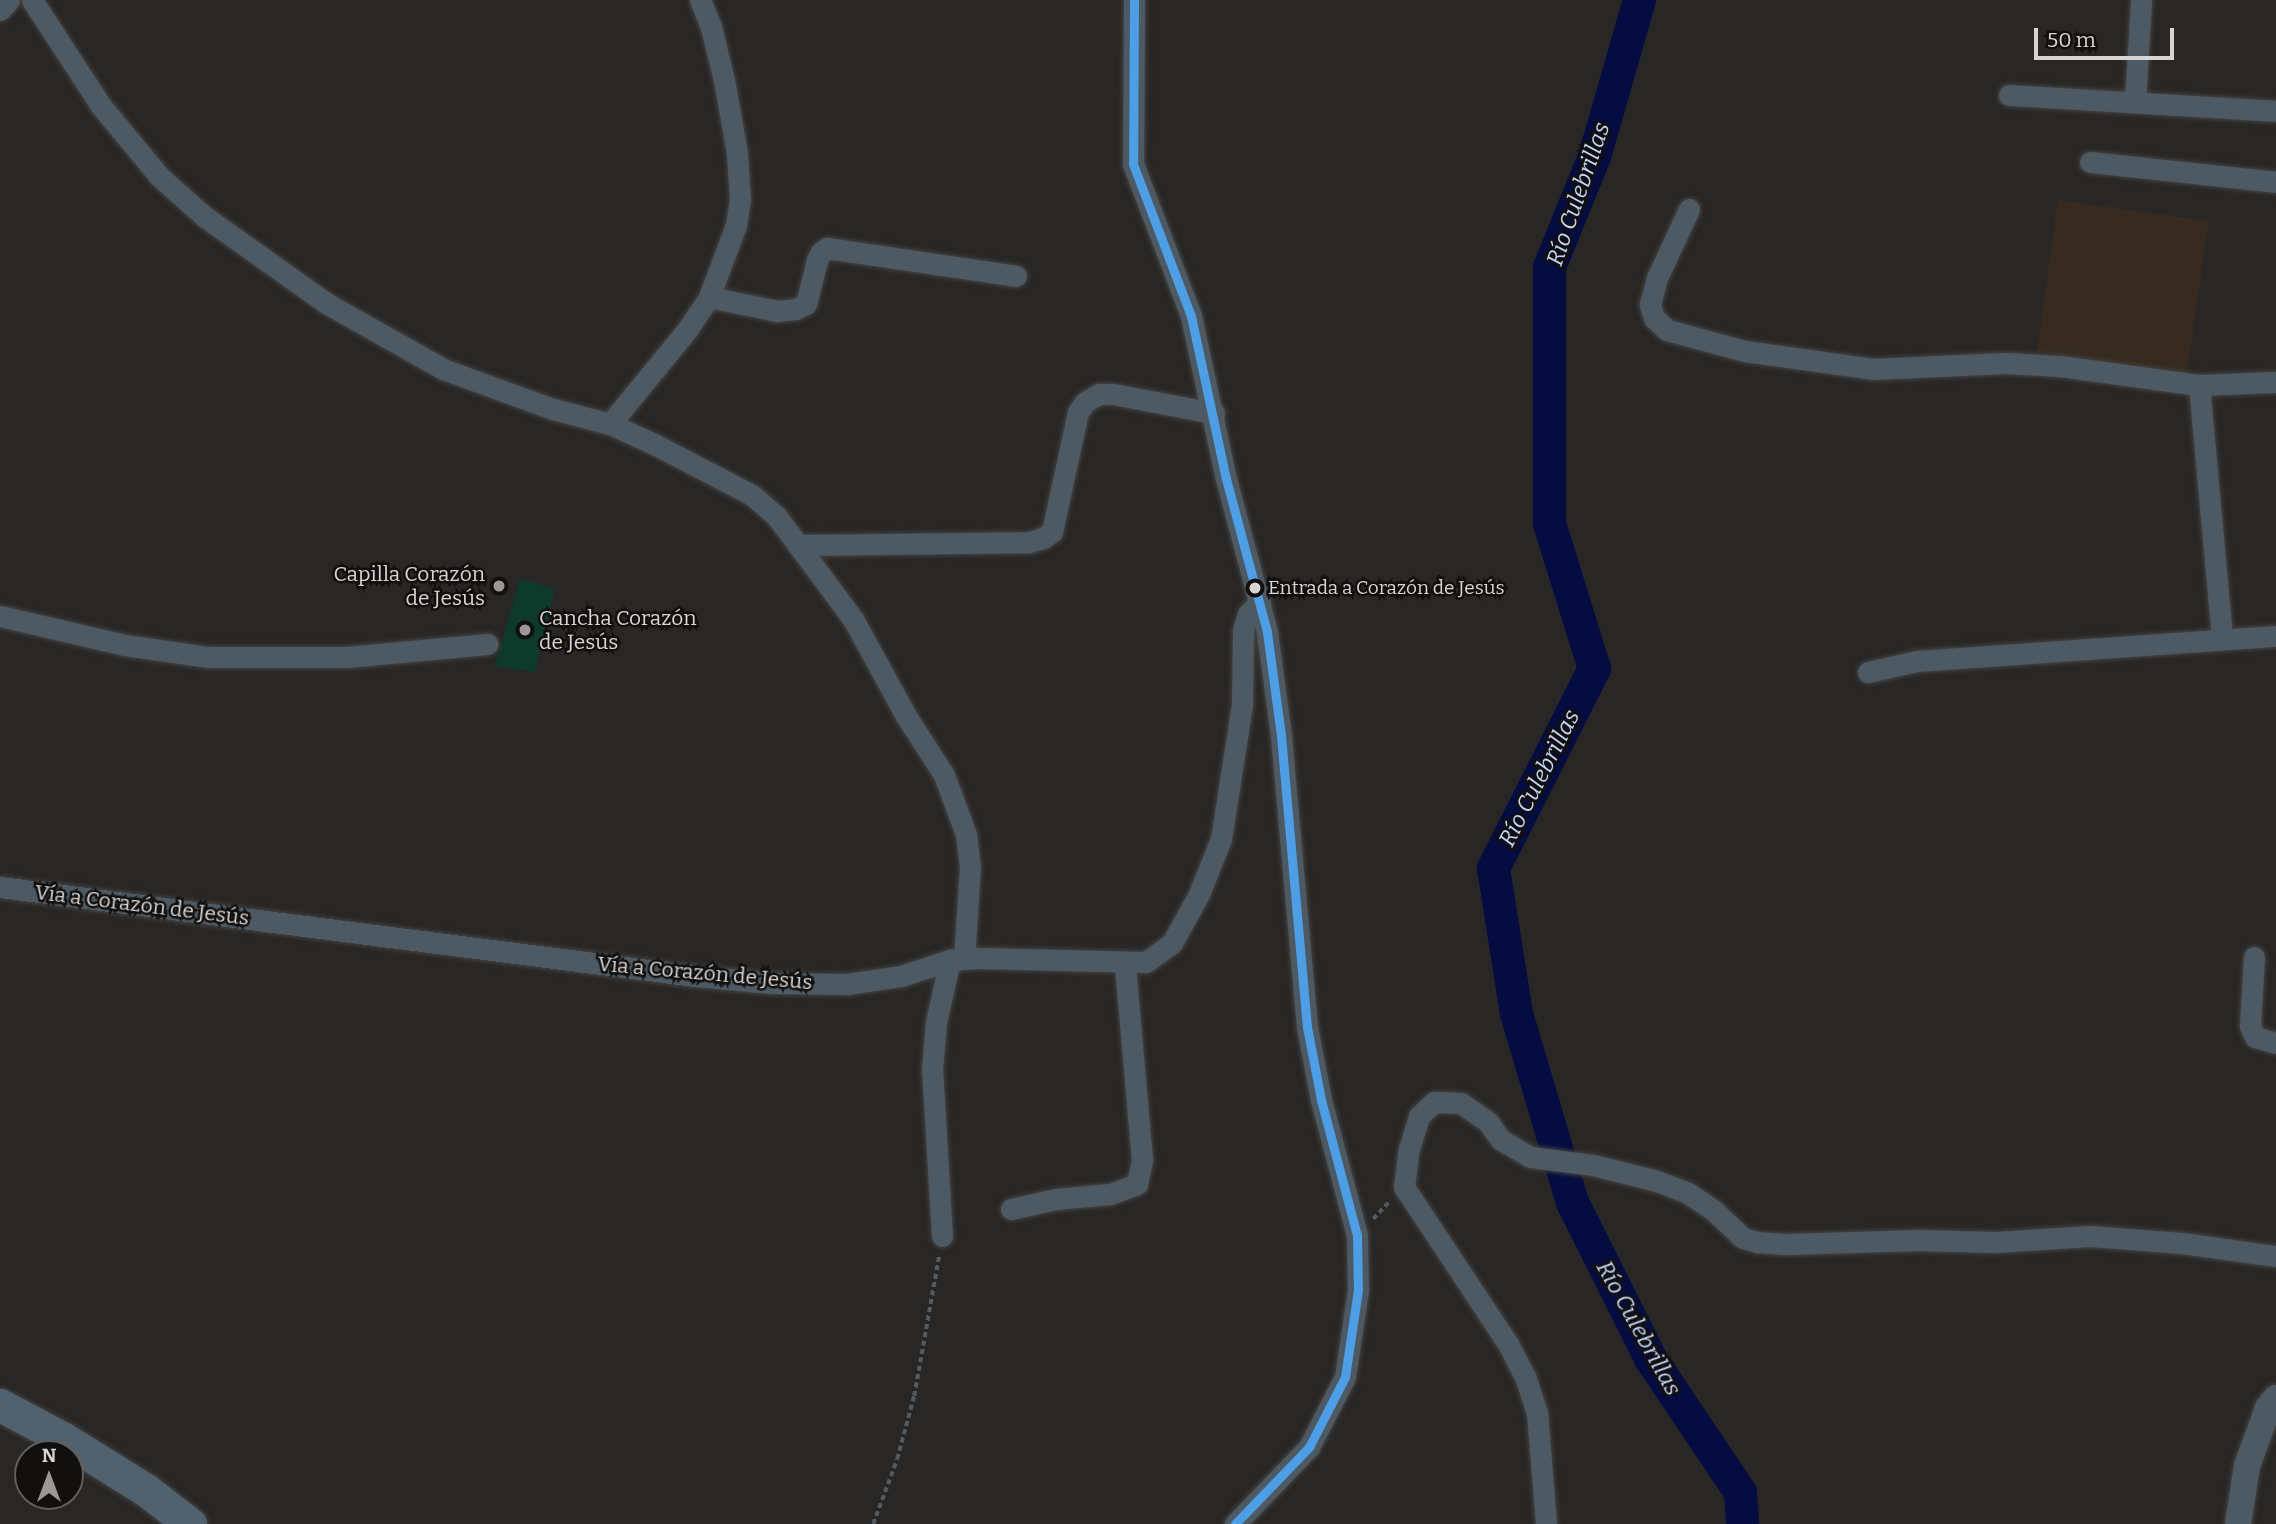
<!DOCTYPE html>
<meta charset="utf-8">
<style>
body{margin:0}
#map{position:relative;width:2276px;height:1524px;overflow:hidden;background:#292725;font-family:Bitter,serif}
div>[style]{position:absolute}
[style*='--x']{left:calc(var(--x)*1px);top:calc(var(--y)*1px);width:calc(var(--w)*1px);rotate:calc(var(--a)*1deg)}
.education>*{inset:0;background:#372b1f;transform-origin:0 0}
.green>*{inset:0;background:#0d3a2a}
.river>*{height:33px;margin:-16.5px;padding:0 16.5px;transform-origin:16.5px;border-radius:16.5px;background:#050c42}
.path>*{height:3.5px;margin-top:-1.75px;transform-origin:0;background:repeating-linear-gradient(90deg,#545c61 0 5px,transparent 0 8.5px)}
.roads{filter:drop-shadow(0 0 2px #444342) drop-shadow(0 0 2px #444342)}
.minor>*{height:21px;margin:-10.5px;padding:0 10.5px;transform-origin:10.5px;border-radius:10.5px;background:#4d5a64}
.tertiary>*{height:26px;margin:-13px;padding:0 13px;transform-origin:13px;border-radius:13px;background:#4d5a64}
.primary>*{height:33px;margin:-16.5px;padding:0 16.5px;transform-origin:16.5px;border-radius:16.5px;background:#51626e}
.bus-1>*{height:9px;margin:-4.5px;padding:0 4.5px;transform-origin:4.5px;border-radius:4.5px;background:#4d9ee5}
.dots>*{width:19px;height:19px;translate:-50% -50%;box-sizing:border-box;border:4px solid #12100f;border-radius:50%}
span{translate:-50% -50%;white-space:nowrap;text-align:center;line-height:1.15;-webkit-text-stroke:5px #12100f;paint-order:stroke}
.bus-label{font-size:19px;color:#d7d5d3}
.left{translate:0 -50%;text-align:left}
.poi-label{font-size:21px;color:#d7d5d3}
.right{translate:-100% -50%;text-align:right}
.street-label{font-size:21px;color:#d7d5d3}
.water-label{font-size:23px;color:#c3d5fa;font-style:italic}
.north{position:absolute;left:14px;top:1440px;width:70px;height:70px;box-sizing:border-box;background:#12100f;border:2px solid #615f5d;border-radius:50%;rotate:0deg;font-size:19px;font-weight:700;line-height:28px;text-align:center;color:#d7d5d3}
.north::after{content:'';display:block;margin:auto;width:24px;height:32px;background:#9a9896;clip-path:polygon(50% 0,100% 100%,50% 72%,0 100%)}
.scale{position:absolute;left:2034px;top:28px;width:140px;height:32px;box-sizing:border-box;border:4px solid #d7d5d3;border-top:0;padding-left:9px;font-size:21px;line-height:24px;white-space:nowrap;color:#d7d5d3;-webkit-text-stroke:5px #12100f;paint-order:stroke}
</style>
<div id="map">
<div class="education">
<div style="left:2058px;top:200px;width:152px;height:153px;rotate:8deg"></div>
</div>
<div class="green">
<div style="clip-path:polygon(520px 579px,555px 589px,535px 672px,495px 666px)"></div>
</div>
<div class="river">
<div style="--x:1639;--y:0;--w:162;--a:106.1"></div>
<div style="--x:1594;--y:156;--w:120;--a:112.1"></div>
<div style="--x:1549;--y:267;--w:256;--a:90"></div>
<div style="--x:1549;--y:523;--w:152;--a:72.8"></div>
<div style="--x:1594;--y:668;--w:224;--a:116.8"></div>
<div style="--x:1493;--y:868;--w:147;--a:81"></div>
<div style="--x:1516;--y:1013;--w:197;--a:73.5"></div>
<div style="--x:1572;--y:1202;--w:174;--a:63.4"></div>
<div style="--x:1650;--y:1358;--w:161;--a:56.1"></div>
<div style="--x:1740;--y:1492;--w:32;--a:86"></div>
</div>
<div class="path">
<div style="--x:1373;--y:1219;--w:23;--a:-47"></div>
<div style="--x:873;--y:1524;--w:69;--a:-69.7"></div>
<div style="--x:897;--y:1459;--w:65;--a:-74.9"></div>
<div style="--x:914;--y:1396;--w:143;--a:-79.9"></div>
</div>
<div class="roads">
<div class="minor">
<div style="--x:32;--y:0;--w:126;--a:56.9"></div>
<div style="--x:101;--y:106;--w:92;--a:50.3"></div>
<div style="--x:160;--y:177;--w:60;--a:41.6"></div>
<div style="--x:205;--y:217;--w:148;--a:35.4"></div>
<div style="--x:326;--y:303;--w:134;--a:29.4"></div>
<div style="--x:443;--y:369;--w:117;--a:20"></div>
<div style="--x:553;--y:409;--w:59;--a:14.7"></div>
<div style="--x:610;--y:424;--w:48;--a:24.4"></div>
<div style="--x:654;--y:444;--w:110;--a:27.5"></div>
<div style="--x:752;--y:495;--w:33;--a:41"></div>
<div style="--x:777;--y:517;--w:127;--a:53.3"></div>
<div style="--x:853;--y:619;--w:111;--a:61.3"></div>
<div style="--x:906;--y:716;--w:70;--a:57.2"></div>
<div style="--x:944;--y:775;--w:63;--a:69.6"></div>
<div style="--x:966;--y:834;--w:32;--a:83"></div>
<div style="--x:970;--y:866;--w:93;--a:93.7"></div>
<div style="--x:1134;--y:0;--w:164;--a:90.3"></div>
<div style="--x:1133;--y:164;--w:163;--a:69.1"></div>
<div style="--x:1191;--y:316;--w:163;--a:77.9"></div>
<div style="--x:1225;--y:475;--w:163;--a:75"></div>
<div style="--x:1267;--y:632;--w:105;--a:82.3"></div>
<div style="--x:1281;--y:736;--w:292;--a:84.9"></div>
<div style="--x:1307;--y:1027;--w:74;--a:79.1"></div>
<div style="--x:1321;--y:1100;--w:140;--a:75.1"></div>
<div style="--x:1357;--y:1235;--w:55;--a:89"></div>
<div style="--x:1358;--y:1290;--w:88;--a:98.5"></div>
<div style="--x:1345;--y:1377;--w:79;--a:117.2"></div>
<div style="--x:1309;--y:1447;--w:107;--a:133.9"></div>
<div style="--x:0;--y:10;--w:13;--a:-48"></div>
<div style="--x:2009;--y:95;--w:267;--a:3.4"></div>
<div style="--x:2135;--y:102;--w:102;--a:-86.6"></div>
<div style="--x:2090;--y:162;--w:187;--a:6.1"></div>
<div style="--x:1689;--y:209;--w:76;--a:114.9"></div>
<div style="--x:1657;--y:278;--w:28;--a:105"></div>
<div style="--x:1650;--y:305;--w:14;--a:73"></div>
<div style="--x:1654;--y:318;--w:18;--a:43"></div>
<div style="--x:1667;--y:330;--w:81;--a:15.1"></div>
<div style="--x:1745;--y:351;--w:129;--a:8"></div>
<div style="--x:1873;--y:369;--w:132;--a:-2.6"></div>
<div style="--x:2005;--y:363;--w:55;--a:3.1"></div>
<div style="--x:2060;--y:366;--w:140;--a:7.8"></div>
<div style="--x:2199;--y:385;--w:77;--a:-2.2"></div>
<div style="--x:709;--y:297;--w:69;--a:11.6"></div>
<div style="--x:777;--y:311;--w:19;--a:-6"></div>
<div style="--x:796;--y:309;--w:11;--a:-27"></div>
<div style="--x:806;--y:304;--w:45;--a:-76"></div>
<div style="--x:817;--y:260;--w:9;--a:-63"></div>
<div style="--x:821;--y:252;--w:7;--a:-34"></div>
<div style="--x:827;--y:248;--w:191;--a:8.4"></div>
<div style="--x:2199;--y:385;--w:254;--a:84.8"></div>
<div style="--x:610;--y:424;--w:122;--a:-50.7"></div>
<div style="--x:687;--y:330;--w:40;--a:-56"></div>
<div style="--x:709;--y:297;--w:77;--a:-69.4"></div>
<div style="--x:736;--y:225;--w:25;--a:-81"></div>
<div style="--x:740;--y:200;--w:47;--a:-93.7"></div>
<div style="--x:737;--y:153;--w:74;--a:-100.1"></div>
<div style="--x:724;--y:80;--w:55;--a:-103.8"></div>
<div style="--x:711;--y:27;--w:29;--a:-112"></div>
<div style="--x:799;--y:545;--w:230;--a:-0.7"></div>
<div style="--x:1029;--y:542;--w:15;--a:-16"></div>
<div style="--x:1043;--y:538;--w:11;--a:-34"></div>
<div style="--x:1052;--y:532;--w:123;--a:-77.8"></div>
<div style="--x:1078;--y:412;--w:12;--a:-55"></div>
<div style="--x:1085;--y:402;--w:16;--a:-30"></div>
<div style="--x:1099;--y:394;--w:14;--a:0"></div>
<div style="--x:1113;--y:394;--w:103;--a:10.7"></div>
<div style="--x:0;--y:616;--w:128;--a:13.1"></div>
<div style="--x:125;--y:645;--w:83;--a:8.3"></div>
<div style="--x:207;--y:657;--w:140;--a:0"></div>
<div style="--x:347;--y:657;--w:141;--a:-5.3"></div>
<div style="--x:1868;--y:672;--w:50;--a:-12.7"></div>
<div style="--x:1917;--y:661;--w:360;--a:-4"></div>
<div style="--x:0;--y:887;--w:701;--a:7.3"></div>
<div style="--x:695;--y:976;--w:76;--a:5.3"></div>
<div style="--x:771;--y:983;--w:76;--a:0.8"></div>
<div style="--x:847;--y:984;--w:55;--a:-8.4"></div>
<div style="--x:901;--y:976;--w:52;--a:-18.1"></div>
<div style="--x:950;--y:960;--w:28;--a:-4"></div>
<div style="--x:978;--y:958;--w:168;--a:1.4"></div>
<div style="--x:1146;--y:962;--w:32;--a:-36"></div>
<div style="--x:1172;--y:943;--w:56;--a:-61.1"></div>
<div style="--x:1199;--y:894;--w:59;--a:-68.2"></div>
<div style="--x:1221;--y:839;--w:136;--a:-81.1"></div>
<div style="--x:1242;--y:705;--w:75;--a:-89.2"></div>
<div style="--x:1243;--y:630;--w:17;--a:-73"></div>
<div style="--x:1248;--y:614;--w:17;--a:-45"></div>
<div style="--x:2254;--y:957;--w:69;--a:93.3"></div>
<div style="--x:2250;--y:1026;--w:12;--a:66"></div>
<div style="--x:2255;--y:1037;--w:22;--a:16"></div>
<div style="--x:1011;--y:1209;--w:46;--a:-12.5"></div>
<div style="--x:1056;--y:1199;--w:54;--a:-5.3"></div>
<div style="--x:1110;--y:1194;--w:29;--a:-20"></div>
<div style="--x:1137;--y:1184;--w:25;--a:-78"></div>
<div style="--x:1142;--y:1160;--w:197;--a:-95"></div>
<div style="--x:942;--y:1236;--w:166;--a:-93.4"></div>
<div style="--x:932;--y:1070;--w:48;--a:-85.2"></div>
<div style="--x:936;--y:1022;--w:64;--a:-77.3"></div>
<div style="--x:1546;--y:1524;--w:111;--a:-94.6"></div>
<div style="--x:1537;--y:1413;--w:38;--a:-108"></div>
<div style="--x:1525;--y:1377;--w:37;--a:-117"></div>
<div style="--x:1508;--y:1344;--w:188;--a:-123.5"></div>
<div style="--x:1404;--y:1187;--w:38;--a:-83"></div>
<div style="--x:1409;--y:1149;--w:34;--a:-73"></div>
<div style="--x:1419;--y:1116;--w:21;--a:-43"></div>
<div style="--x:1434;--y:1102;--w:27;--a:2"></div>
<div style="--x:1461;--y:1103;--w:33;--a:35"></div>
<div style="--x:1488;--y:1122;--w:22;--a:54"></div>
<div style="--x:1501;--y:1140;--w:34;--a:30"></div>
<div style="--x:1531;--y:1157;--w:63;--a:7.4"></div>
<div style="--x:1593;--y:1165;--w:66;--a:14"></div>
<div style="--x:1657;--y:1181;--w:33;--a:21"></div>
<div style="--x:1688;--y:1193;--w:29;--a:34"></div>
<div style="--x:1712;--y:1209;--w:42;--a:43.1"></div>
<div style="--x:1743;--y:1238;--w:15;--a:16"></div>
<div style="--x:1757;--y:1242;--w:31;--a:4"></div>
<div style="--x:1788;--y:1244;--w:130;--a:-1.8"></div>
<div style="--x:1918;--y:1240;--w:77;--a:1.5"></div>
<div style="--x:1995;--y:1242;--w:95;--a:-3.6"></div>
<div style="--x:2090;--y:1236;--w:92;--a:4.4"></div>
<div style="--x:2182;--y:1243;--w:95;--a:7.9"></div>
</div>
<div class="tertiary">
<div style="--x:2238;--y:1524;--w:59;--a:-81.2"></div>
<div style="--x:2247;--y:1466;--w:62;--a:-70.1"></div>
<div style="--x:2268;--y:1408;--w:13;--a:-51"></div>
</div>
<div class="primary">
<div style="--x:0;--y:1405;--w:72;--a:28"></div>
<div style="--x:64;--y:1439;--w:97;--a:31.9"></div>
<div style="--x:146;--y:1490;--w:56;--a:37.7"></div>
</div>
</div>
<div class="bus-1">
<div style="--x:1134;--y:0;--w:164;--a:90.3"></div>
<div style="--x:1133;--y:164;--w:163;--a:69.1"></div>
<div style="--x:1191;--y:316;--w:163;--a:77.9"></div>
<div style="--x:1225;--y:475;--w:163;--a:75"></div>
<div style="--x:1267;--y:632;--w:105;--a:82.3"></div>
<div style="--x:1281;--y:736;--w:292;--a:84.9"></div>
<div style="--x:1307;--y:1027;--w:74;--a:79.1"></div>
<div style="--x:1321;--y:1100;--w:140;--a:75.1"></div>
<div style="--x:1357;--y:1235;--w:55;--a:89"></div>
<div style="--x:1358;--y:1290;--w:88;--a:98.5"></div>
<div style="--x:1345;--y:1377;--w:79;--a:117.2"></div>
<div style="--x:1309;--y:1447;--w:107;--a:133.9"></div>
</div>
<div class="dots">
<div style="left:499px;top:586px;background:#9a9896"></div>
<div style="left:1255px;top:588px;background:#d7d5d3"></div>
<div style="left:525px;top:630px;background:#9a9896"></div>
</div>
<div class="bus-label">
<span class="left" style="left:1268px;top:588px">Entrada a Corazón de Jesús</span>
</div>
<div class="poi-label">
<span class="right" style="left:485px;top:586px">Capilla Corazón<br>de Jesús</span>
<span class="left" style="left:539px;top:630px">Cancha Corazón<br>de Jesús</span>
</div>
<div class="street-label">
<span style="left:142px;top:905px;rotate:7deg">Vía a Corazón de Jesús</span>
<span style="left:705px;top:973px;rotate:5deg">Vía a Corazón de Jesús</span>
</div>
<div class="water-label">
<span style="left:1578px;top:194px;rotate:-71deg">Río Culebrillas</span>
<span style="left:1539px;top:778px;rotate:-63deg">Río Culebrillas</span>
<span style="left:1639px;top:1328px;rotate:61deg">Río Culebrillas</span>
</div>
<div class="north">N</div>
<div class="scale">50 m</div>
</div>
